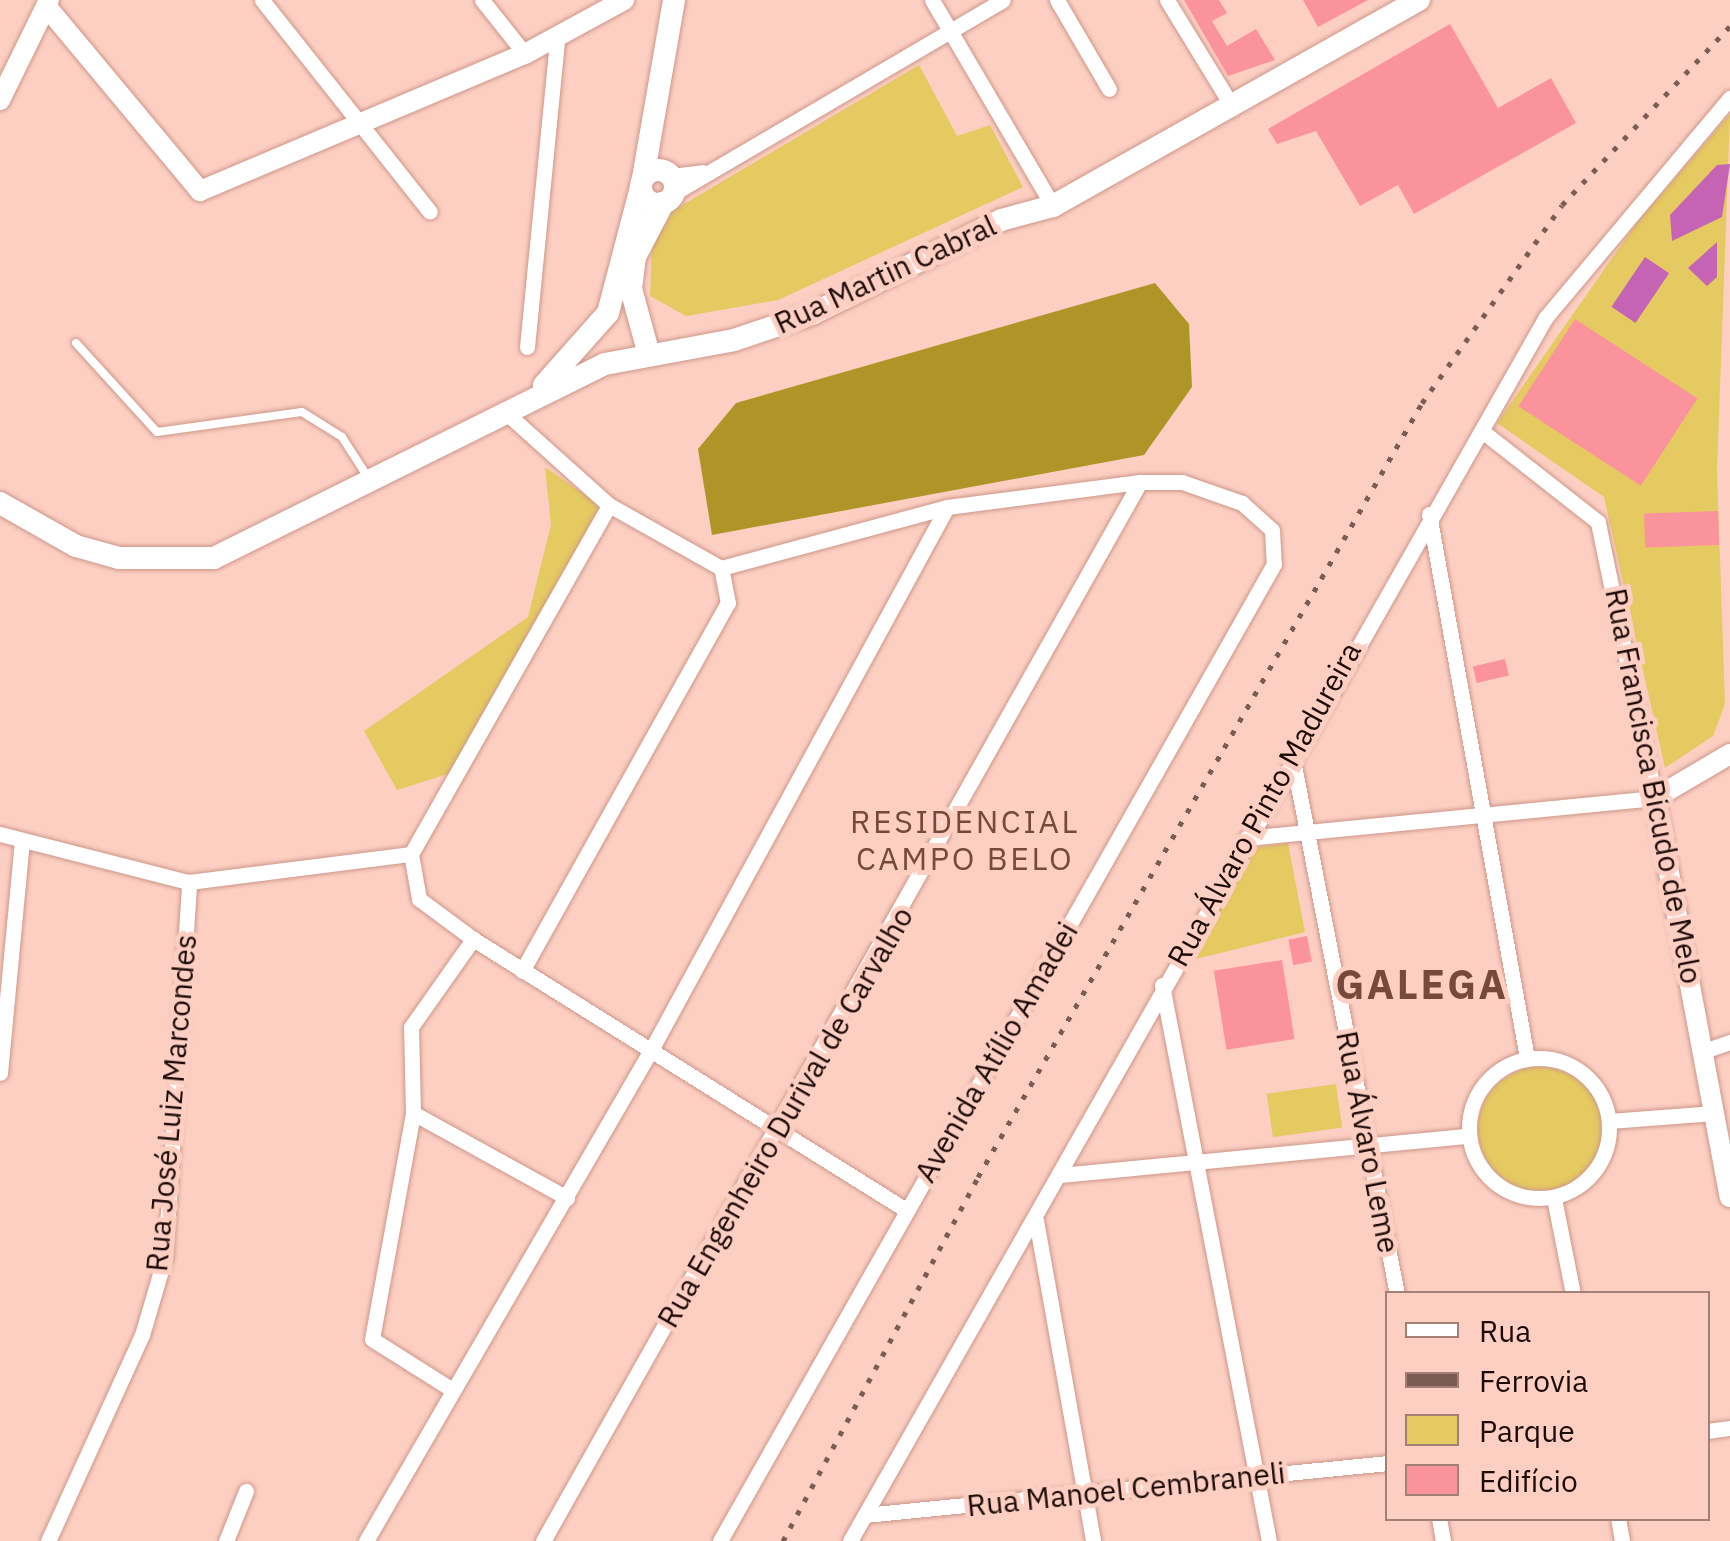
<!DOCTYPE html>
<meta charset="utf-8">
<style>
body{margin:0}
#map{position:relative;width:1730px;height:1541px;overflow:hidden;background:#fdcfc3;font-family:"IBM Plex Sans",sans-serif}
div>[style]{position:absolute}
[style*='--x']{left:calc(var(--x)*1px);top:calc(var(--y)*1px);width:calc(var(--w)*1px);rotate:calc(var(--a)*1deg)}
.green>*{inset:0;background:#e5c961;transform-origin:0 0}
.round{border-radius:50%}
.forest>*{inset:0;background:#af9427}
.water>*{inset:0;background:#c564b4;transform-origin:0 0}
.building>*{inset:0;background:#fb939d;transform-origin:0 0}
.roads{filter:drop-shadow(0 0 2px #cd9789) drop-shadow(0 0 2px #cd9789)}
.service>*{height:8px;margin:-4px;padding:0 4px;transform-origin:4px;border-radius:4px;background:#fff}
.minor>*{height:15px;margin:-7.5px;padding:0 7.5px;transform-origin:7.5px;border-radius:7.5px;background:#fff}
.minor>.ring{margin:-7.5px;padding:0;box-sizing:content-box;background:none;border:15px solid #fff;border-radius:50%}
.tertiary>*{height:20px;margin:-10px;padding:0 10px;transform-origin:10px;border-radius:10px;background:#fff}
.secondary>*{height:22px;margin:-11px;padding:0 11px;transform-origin:11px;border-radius:11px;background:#fff}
.secondary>.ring{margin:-11px;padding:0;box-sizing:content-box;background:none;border:22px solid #fff;border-radius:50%}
.rail>*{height:5px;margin-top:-2.5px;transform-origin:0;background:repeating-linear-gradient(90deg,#7a5c55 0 5px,transparent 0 15px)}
span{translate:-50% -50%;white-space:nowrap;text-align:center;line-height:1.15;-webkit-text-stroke:10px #fdcfc3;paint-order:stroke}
.street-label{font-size:30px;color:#1c0a06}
.neighbourhood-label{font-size:32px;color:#78483d;letter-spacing:2.5px}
.district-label{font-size:40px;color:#78483d;font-weight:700;letter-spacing:2.5px}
.legend{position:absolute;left:1385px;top:1291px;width:325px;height:230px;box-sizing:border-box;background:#fdcfc3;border:2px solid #a38077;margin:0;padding:12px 18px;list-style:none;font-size:30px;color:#1c0a06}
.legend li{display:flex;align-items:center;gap:20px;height:50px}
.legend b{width:50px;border:2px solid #a38077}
</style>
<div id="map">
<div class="green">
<div style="clip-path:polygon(919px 65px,957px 136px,990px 125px,1023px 187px,778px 300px,686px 316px,650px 296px,652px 246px,674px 210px)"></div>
<div style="clip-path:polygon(1730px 114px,1717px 471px,1725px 704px,1713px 736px,1665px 768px,1604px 497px,1497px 423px,1636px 224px)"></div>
<div style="clip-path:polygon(545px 467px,601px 506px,448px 774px,397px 790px,364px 731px,528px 617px,551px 525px)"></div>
<div style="clip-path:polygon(1288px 843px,1305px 932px,1192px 960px,1252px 848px)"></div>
<div class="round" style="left:1478px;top:1067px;width:124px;height:124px"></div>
<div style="left:1336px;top:1084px;width:44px;height:70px;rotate:82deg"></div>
</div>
<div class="forest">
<div style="clip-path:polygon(1155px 283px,1189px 324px,1192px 387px,1144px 455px,712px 535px,698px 449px,736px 403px)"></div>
</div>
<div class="water">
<div style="clip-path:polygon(1730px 164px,1722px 217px,1672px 241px,1670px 215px,1717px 165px)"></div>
<div style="clip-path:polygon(1717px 242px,1717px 277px,1707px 286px,1688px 268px)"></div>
<div style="left:1645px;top:257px;width:29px;height:60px;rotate:34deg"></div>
</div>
<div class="building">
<div style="clip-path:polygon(1184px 0,1219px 0,1227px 13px,1212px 21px,1227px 46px,1256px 29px,1275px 60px,1228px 76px)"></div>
<div style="clip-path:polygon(1303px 0,1368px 0,1318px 27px)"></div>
<div style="clip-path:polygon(1450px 24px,1498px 108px,1551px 78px,1576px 123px,1414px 214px,1398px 185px,1360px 206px,1316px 131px,1277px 144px,1268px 129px)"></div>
<div style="left:1575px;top:319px;width:146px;height:104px;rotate:33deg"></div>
<div style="left:1718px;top:511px;width:34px;height:74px;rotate:88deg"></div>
<div style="left:1505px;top:659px;width:17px;height:33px;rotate:77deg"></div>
<div style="left:1307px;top:936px;width:26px;height:19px;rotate:79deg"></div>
<div style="left:1282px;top:960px;width:80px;height:69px;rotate:81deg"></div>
</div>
<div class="roads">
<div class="service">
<div style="--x:76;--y:343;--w:120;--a:47.7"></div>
<div style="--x:157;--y:432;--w:146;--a:-7.9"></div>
<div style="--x:302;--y:412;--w:47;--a:32"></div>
<div style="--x:342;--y:437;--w:50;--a:57.3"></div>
</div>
<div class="minor">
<div style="--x:262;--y:0;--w:270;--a:51.6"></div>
<div style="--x:482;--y:0;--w:69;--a:51.5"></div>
<div style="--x:932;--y:0;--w:239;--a:59.6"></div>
<div style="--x:1057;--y:0;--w:103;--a:59.7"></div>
<div style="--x:1167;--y:0;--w:121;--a:58.5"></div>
<div style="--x:671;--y:176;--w:32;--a:-7"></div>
<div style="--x:674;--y:193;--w:381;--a:-30.4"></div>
<div style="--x:527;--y:347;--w:309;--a:-84.4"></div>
<div style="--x:503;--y:410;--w:142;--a:41.9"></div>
<div style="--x:609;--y:505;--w:129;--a:29.4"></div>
<div style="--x:721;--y:568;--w:234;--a:-15.1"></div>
<div style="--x:947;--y:507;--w:195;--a:-7.4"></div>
<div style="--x:1140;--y:482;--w:42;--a:0"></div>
<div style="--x:1182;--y:482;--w:64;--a:19.3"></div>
<div style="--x:1242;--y:503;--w:40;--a:42"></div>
<div style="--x:1272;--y:530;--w:34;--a:87"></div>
<div style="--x:1274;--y:564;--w:1123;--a:119.56"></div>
<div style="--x:1429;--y:514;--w:553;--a:79.79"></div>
<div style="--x:1292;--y:755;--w:549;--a:78.98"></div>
<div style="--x:0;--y:834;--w:195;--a:14.3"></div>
<div style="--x:189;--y:882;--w:224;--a:-7.2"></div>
<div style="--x:1246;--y:838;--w:411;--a:-5.6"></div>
<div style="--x:1655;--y:798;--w:282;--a:-101.7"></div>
<div style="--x:1598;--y:522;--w:147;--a:-141.9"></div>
<div style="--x:411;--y:854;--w:46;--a:79.9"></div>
<div style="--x:419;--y:899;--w:67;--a:36.5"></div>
<div style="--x:473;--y:939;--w:511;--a:32.04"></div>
<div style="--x:411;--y:854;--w:401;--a:-60.4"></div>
<div style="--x:522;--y:971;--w:422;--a:-60.8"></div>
<div style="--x:728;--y:603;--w:36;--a:-101"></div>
<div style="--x:1162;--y:985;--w:566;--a:79.11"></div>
<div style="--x:1704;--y:1051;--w:28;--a:-19"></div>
<div class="ring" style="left:1469px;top:1058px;width:125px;height:125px"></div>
<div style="--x:0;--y:1073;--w:233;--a:-84.6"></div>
<div style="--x:413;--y:1113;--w:86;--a:-91.3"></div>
<div style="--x:411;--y:1027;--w:108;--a:-54.8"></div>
<div style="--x:1610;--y:1121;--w:104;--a:-4.4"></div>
<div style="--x:1060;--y:1175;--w:410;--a:-5.5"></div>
<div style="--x:1554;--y:1198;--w:98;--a:78.8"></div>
<div style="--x:1036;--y:1220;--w:326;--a:79.9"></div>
<div style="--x:451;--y:1389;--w:93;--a:-147.7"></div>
<div style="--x:372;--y:1339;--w:230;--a:-79.7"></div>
<div style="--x:413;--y:1113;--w:176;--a:28.9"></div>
<div style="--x:1708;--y:1431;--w:22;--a:-8"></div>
<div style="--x:865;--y:1515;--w:526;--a:-5.68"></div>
<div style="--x:1439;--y:1518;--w:23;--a:80"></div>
<div style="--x:1618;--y:1518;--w:23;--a:80"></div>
<div style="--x:48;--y:1541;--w:226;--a:-65.5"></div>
<div style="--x:142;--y:1335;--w:81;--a:-73.6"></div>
<div style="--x:165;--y:1257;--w:376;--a:-86.3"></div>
<div style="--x:226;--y:1541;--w:54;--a:-68.2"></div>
<div style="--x:366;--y:1541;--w:568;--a:-59.87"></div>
<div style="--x:651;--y:1050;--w:618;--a:-61.4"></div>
<div style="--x:543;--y:1541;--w:1216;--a:-60.59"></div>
<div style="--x:850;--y:1541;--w:1408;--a:-60.38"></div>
<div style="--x:1546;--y:317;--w:286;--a:-50"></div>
</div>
<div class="tertiary">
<div style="--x:46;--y:6;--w:241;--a:50.2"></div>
<div style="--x:200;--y:191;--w:353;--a:-22.9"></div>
<div style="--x:525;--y:54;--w:113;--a:-28.6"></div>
<div style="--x:0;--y:100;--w:111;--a:-63.9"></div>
<div style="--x:1730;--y:754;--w:87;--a:149.6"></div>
<div style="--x:1655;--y:798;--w:406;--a:79.4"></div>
</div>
<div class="secondary">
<div class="ring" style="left:641px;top:170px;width:12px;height:12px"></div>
<div style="--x:643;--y:178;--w:181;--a:-80.1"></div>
<div style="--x:648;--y:351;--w:64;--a:-105.3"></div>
<div style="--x:631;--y:289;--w:32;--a:-83"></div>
<div style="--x:635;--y:257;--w:61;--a:-62.6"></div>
<div style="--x:544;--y:385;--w:96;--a:-48.4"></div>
<div style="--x:608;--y:313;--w:130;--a:-75.3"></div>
<div style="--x:0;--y:503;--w:87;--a:29.5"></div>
<div style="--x:76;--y:546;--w:45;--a:15.6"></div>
<div style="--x:119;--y:558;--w:95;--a:0"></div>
<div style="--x:214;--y:558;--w:436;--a:-26.4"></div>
<div style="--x:605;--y:364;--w:131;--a:-10.5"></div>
<div style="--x:734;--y:340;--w:84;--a:-18.6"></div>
<div style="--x:814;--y:313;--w:209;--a:-26.4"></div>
<div style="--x:1001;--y:220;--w:54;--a:-15.1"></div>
<div style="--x:1053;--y:206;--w:420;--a:-29.4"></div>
</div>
</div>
<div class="rail">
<div style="--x:783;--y:1541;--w:413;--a:-61.8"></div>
<div style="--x:978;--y:1177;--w:892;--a:-60.16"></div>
<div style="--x:1422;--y:403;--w:242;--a:-54.7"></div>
<div style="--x:1562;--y:205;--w:245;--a:-46.8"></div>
</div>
<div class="street-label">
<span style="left:885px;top:274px;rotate:-25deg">Rua Martin Cabral</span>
<span style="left:1654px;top:786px;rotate:79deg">Rua Francisca Bicudo de Melo</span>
<span style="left:1264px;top:804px;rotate:-61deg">Rua Álvaro Pinto Madureira</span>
<span style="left:996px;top:1052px;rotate:-60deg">Avenida Atílio Amadei</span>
<span style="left:171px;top:1103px;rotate:-85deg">Rua José Luiz Marcondes</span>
<span style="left:785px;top:1117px;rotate:-60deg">Rua Engenheiro Durival de Carvalho</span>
<span style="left:1368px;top:1142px;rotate:79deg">Rua Álvaro Leme</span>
<span style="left:1126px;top:1489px;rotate:-6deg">Rua Manoel Cembraneli</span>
</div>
<div class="neighbourhood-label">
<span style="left:965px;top:840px">RESIDENCIAL<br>CAMPO BELO</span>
</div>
<div class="district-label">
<span style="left:1422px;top:984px">GALEGA</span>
</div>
<ul class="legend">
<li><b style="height:12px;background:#fff"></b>Rua</li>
<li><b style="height:12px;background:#7a5c55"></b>Ferrovia</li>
<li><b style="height:28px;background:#e5c961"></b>Parque</li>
<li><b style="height:28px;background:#fb939d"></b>Edifício</li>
</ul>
</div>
